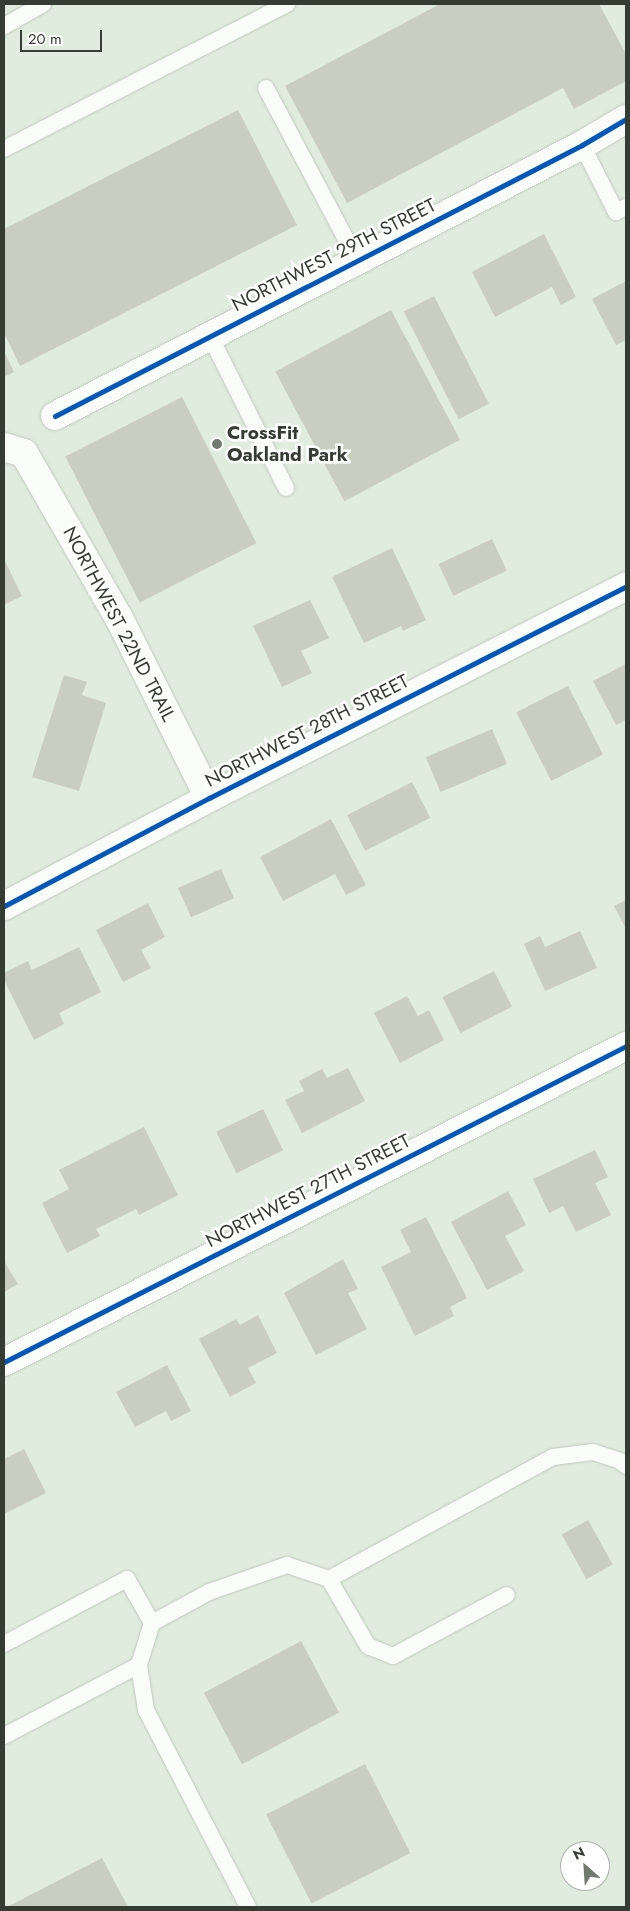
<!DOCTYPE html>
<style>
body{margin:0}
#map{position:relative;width:630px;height:1911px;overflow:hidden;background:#e0ecde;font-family:Jost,sans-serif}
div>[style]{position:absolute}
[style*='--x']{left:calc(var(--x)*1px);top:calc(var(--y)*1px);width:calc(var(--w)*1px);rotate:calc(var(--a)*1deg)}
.building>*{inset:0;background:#c9cec1;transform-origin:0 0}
.roads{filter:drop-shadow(0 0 1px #bec7bc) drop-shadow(0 0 1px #bec7bc)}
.service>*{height:16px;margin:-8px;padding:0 8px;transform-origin:8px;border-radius:8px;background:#fafcfa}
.minor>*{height:28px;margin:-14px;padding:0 14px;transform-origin:14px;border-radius:14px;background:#fafcfa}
.cycleway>*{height:5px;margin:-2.5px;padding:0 2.5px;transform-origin:2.5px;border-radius:2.5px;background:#0057b8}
.dots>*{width:14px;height:14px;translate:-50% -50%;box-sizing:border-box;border:2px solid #fff;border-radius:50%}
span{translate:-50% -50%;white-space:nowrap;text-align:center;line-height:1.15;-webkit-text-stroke:5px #fff;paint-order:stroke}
.street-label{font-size:19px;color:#353d33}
.poi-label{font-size:19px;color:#353d33;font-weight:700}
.left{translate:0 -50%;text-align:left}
.frame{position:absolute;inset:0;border:5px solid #353d33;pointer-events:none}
.north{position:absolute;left:560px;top:1841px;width:50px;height:50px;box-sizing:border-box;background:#fff;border:1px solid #aeb1ad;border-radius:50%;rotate:334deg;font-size:14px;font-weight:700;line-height:20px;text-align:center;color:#353d33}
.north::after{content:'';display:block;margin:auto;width:18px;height:22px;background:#717a6f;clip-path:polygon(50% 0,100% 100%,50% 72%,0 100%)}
.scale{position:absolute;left:20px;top:30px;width:82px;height:22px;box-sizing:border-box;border:2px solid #353d33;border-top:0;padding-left:6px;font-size:15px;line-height:18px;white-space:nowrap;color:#353d33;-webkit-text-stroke:4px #fff;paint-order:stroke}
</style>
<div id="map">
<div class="building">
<div style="clip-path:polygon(440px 4px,599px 4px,626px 54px,626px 81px,574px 109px,563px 88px,347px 203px,285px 86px)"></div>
<div style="clip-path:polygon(238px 110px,297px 225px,20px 366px,4px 333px,4px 229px)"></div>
<div style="clip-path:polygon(544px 234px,576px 297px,561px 305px,552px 287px,495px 317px,472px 272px)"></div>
<div style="clip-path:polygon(626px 281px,626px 340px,616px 345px,592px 299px)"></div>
<div style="left:434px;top:296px;width:121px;height:34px;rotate:63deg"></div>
<div style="left:391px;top:310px;width:147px;height:131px;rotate:62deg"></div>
<div style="clip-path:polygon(4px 351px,14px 372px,4px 377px)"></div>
<div style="left:182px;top:397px;width:164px;height:131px;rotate:63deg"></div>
<div style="left:492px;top:539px;width:35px;height:59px;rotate:65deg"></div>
<div style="clip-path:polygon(392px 548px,426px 620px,403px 631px,401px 626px,364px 643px,332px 577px)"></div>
<div style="clip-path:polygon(4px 559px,22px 596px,4px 605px)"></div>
<div style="clip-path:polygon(310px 600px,329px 638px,301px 651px,312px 673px,282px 687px,253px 626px)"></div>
<div style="clip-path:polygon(626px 664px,626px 720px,616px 725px,593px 681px)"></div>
<div style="clip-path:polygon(64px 675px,87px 682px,82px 695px,106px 703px,79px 791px,32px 777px)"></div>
<div style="left:568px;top:686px;width:77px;height:58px;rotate:63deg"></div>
<div style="left:492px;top:729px;width:38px;height:72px;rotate:67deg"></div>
<div style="left:412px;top:782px;width:40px;height:73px;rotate:63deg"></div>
<div style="clip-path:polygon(331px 819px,366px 885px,346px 895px,335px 874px,283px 901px,260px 857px)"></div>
<div style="left:221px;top:869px;width:32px;height:47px;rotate:66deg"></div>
<div style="clip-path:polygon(626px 900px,626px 929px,614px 906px)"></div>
<div style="clip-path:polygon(148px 903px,165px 937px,141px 950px,151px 968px,123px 982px,96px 930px)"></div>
<div style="clip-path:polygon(580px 931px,597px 968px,545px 991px,524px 944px,540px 936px,545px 947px)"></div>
<div style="clip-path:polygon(79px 947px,101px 992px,59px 1013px,64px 1024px,34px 1040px,4px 980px,4px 973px,28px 961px,32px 970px)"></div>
<div style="left:494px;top:971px;width:40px;height:58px;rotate:63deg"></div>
<div style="clip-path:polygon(407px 996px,418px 1016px,429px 1010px,444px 1040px,400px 1063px,374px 1013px)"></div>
<div style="clip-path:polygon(348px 1068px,365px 1101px,302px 1133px,285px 1100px,304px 1091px,299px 1081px,322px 1069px,327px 1078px)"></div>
<div style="left:263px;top:1109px;width:46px;height:52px;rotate:64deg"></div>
<div style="clip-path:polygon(144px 1127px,178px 1195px,139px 1215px,136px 1209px,96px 1229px,100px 1236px,67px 1253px,42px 1203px,69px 1189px,59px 1170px)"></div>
<div style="clip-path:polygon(595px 1150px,608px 1177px,595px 1183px,611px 1215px,576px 1232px,563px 1206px,549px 1213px,533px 1179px)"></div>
<div style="clip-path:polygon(508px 1191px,526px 1225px,505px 1236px,524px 1271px,487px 1290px,451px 1222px)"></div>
<div style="clip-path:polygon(426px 1217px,467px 1298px,450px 1307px,454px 1316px,415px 1336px,381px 1267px,411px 1252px,400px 1230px)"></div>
<div style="clip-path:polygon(343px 1259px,358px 1289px,348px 1293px,367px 1329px,316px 1355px,284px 1293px)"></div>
<div style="clip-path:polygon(4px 1261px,18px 1284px,4px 1292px)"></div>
<div style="clip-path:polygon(258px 1315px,277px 1353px,248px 1368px,256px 1383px,230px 1397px,199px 1339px,236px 1319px,240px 1325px)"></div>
<div style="clip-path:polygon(167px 1365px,191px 1411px,171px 1421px,166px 1411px,135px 1427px,116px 1392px)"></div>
<div style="clip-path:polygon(24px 1449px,46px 1493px,4px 1514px,4px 1459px)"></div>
<div style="left:588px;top:1520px;width:51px;height:30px;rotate:61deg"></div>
<div style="left:301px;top:1641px;width:81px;height:110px;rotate:62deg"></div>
<div style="left:365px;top:1764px;width:100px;height:111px;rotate:63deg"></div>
<div style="clip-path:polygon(102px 1858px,128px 1907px,7px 1907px)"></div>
</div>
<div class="roads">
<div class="service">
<div style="--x:4;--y:26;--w:45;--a:-29.4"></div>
<div style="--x:266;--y:88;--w:195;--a:62.1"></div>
<div style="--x:582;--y:145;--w:75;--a:63.1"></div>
<div style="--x:616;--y:212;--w:11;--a:-27"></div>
<div style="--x:4;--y:149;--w:318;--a:-27.1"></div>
<div style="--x:210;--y:336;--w:170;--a:63.4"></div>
<div style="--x:329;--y:1579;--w:78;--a:59.8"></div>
<div style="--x:368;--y:1646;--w:27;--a:22"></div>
<div style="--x:393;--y:1656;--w:129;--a:-28.2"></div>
<div style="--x:4;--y:1644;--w:139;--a:-27.9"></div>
<div style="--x:127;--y:1579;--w:51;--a:60.4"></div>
<div style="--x:152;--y:1623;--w:65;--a:-28.5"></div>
<div style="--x:209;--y:1592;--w:83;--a:-19.1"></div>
<div style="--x:287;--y:1565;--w:44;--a:18.4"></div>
<div style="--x:329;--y:1579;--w:255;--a:-28.6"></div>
<div style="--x:553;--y:1457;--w:40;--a:-7.1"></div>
<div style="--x:593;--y:1452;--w:28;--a:18"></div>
<div style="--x:620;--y:1461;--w:8;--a:40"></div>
<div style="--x:139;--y:1665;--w:46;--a:81.2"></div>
<div style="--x:146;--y:1710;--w:222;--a:62.6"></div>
<div style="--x:4;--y:1736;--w:153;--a:-27.7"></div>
<div style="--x:139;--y:1665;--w:44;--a:-72.8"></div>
</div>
<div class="minor">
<div style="--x:55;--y:416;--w:593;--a:-27.21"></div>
<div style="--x:582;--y:145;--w:51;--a:-30.6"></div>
<div style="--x:4;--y:447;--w:21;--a:17"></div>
<div style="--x:24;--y:453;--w:190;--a:60.1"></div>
<div style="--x:119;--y:618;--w:201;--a:63.4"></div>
<div style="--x:4;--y:906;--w:232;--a:-27.8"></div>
<div style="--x:209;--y:798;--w:468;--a:-26.9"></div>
<div style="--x:4;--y:1362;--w:698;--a:-26.93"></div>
</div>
</div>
<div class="cycleway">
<div style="--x:55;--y:416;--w:593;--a:-27.21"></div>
<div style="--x:582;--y:145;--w:51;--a:-30.6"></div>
<div style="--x:4;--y:906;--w:232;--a:-27.8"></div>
<div style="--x:209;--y:798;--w:468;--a:-26.9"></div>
<div style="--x:4;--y:1362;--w:698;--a:-26.93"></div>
</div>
<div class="dots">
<div style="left:217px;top:444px;background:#717a6f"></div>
</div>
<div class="street-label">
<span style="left:334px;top:255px;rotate:-27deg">NORTHWEST 29TH STREET</span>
<span style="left:119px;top:624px;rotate:62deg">NORTHWEST 22ND TRAIL</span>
<span style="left:307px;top:731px;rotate:-27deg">NORTHWEST 28TH STREET</span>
<span style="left:308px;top:1191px;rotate:-27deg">NORTHWEST 27TH STREET</span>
</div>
<div class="poi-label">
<span class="left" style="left:227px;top:444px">CrossFit<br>Oakland Park</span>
</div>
<div class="frame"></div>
<div class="north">N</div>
<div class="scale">20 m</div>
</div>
